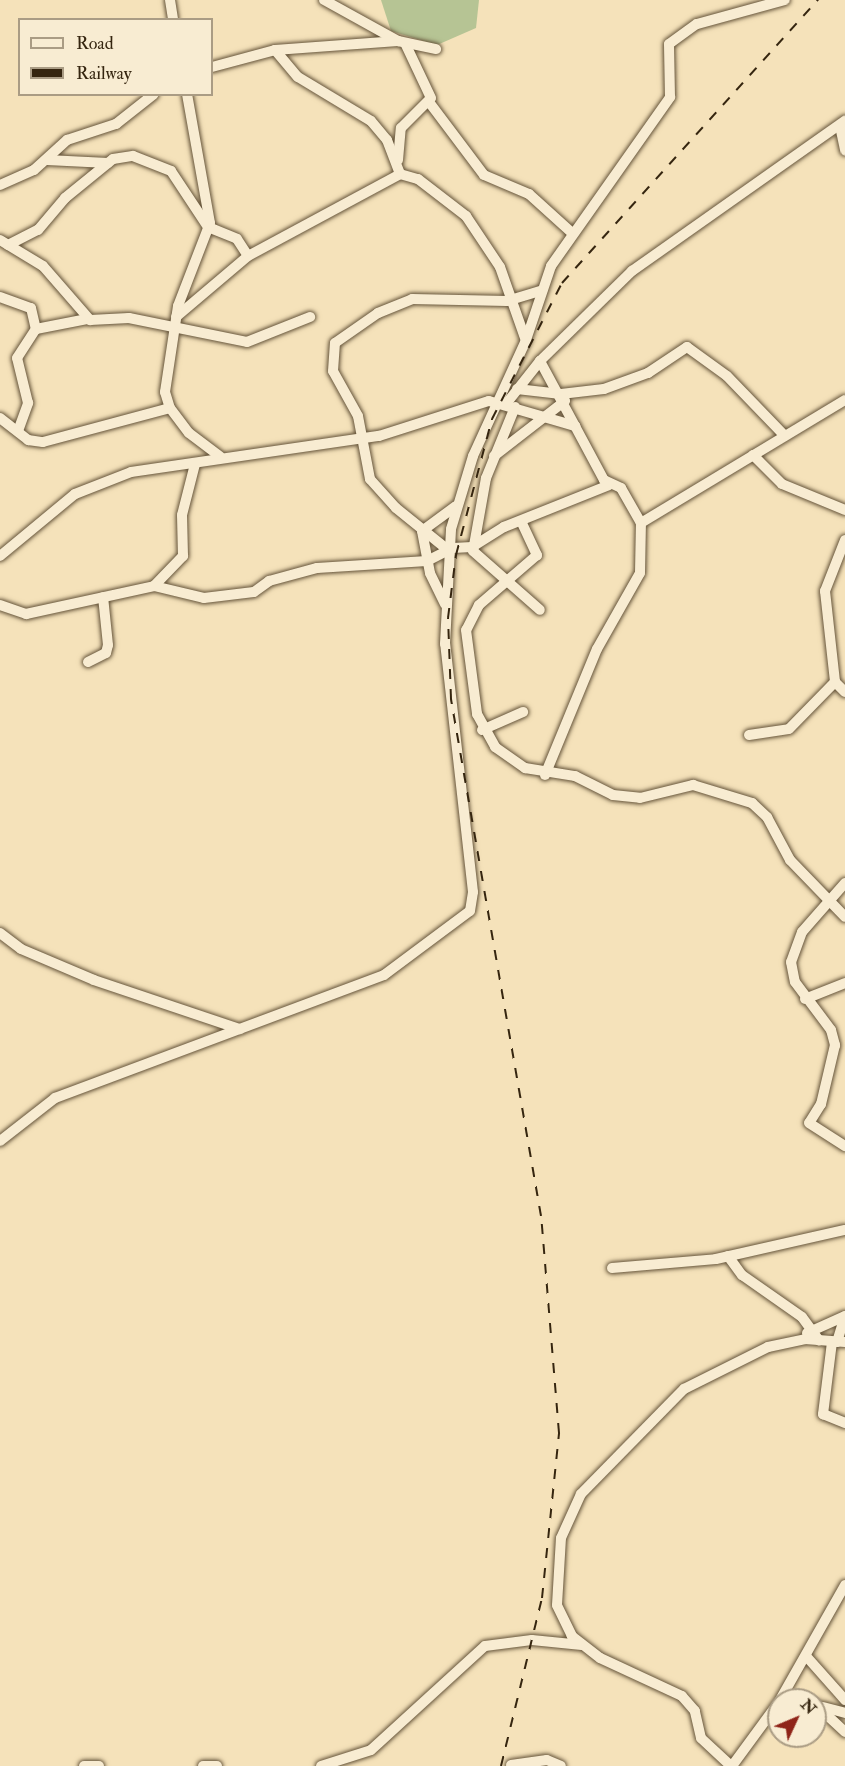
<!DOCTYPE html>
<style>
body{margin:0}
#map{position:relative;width:845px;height:1766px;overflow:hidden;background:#f5e2ba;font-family:"IM FELL Double Pica",serif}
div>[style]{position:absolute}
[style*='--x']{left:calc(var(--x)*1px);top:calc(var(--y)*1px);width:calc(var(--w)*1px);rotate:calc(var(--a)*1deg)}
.green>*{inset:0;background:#b6c494}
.roads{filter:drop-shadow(0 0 2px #65543a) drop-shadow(0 0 2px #65543a)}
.minor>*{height:10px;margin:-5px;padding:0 5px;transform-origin:5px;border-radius:5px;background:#f8ecd2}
.rail>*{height:2px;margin-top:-1px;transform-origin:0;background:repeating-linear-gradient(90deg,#35250f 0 10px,transparent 0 20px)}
span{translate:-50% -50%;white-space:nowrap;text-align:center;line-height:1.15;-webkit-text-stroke:5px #f8ecd2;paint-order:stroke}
.legend{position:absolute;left:18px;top:18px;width:195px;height:78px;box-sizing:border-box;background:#f8ecd2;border:2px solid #aa9c84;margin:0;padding:8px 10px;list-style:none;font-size:18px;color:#35250f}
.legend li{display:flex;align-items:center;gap:12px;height:30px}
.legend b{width:30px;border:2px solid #aa9c84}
.north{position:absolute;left:767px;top:1688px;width:60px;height:60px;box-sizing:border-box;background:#f8ecd2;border:2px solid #aa9c84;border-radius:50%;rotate:46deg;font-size:16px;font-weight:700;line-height:24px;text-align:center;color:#35250f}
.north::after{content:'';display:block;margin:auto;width:21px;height:27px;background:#8f2418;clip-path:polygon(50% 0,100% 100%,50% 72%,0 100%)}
</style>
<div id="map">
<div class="green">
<div style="clip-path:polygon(381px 0,479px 0,476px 28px,437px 45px,391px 31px)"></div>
</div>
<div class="roads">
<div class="minor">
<div style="--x:170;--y:0;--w:20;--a:81"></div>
<div style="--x:324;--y:0;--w:85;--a:29"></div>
<div style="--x:398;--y:41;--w:39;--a:12"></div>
<div style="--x:275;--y:50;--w:35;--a:50"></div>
<div style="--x:298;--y:77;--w:85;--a:31.1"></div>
<div style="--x:371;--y:121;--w:25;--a:50"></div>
<div style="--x:387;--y:140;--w:36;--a:69"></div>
<div style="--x:400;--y:174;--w:19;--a:16"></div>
<div style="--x:418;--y:179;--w:61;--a:37.6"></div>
<div style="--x:466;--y:216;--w:61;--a:56.3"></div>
<div style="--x:500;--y:267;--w:78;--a:70.6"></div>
<div style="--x:212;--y:67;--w:65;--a:-15.1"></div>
<div style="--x:275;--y:50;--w:123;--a:-4.2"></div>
<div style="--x:187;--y:94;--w:131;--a:79.9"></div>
<div style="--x:210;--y:223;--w:89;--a:111.1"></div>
<div style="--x:178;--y:306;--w:87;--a:98.6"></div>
<div style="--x:165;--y:392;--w:17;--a:73"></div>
<div style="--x:170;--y:408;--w:31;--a:53"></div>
<div style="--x:189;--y:433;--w:39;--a:37"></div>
<div style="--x:429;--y:102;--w:91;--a:53"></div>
<div style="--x:484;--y:175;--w:49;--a:22.9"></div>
<div style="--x:529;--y:194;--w:57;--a:42.1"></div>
<div style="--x:840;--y:126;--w:25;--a:78"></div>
<div style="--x:47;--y:160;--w:61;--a:2.8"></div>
<div style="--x:398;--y:160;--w:32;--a:-85"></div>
<div style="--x:401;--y:128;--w:42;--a:-45"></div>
<div style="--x:431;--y:98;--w:59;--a:-115.3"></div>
<div style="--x:0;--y:185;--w:37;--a:-24"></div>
<div style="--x:34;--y:170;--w:45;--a:-42.3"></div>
<div style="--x:67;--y:140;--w:52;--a:-18.1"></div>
<div style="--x:116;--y:124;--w:48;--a:-38.3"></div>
<div style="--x:0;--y:240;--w:50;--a:31.2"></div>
<div style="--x:43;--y:266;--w:72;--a:49"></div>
<div style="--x:90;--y:320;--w:39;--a:-3"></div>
<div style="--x:129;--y:318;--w:120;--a:11.5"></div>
<div style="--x:247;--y:342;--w:68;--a:-21.6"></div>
<div style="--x:8;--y:245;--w:34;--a:-27"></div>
<div style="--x:38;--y:230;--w:42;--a:-49.8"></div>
<div style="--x:65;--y:198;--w:62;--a:-39.1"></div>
<div style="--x:113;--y:159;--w:20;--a:-9"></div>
<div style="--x:133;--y:156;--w:41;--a:21.5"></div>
<div style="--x:171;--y:171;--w:67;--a:56.5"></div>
<div style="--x:208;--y:227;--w:31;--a:22"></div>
<div style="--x:237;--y:239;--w:20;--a:57"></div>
<div style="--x:0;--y:297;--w:33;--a:20"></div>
<div style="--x:31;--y:308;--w:22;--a:77"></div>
<div style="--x:36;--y:329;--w:52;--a:-11.1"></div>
<div style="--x:176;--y:317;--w:94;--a:-40.3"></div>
<div style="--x:248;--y:256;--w:173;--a:-28.3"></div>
<div style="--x:540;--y:361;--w:74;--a:61.7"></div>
<div style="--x:517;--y:389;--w:44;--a:6.5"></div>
<div style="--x:561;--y:394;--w:43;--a:-6.6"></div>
<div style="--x:604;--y:389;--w:47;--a:-20"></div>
<div style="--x:648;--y:373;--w:47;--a:-33.7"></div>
<div style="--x:687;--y:347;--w:49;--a:35.9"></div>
<div style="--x:727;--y:376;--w:83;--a:46"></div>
<div style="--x:506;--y:404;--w:55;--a:-51.7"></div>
<div style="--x:540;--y:361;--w:129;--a:-44.4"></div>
<div style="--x:632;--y:271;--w:261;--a:-35.2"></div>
<div style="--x:515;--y:407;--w:77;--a:112.2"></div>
<div style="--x:486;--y:478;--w:74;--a:100.1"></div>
<div style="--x:473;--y:551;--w:89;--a:41.4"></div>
<div style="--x:0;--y:418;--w:36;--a:38"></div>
<div style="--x:28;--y:440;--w:15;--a:8"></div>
<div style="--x:43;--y:442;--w:131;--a:-15"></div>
<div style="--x:18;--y:431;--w:30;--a:-70"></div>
<div style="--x:28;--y:403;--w:46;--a:-103.7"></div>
<div style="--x:17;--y:358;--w:35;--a:-57"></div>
<div style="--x:753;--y:455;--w:41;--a:45"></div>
<div style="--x:782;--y:484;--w:68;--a:22.4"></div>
<div style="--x:494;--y:456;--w:90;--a:-37.8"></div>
<div style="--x:521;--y:521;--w:38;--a:65"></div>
<div style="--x:537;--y:555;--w:77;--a:139.2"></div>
<div style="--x:479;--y:605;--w:28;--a:117"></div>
<div style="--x:466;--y:630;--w:85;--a:82.5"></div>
<div style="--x:477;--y:714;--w:38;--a:61"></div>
<div style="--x:495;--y:747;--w:37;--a:35"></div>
<div style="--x:525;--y:768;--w:51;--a:9.1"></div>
<div style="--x:575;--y:776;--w:42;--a:26.6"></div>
<div style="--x:613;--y:795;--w:27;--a:6"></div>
<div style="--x:640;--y:798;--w:55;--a:-13.8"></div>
<div style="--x:693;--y:785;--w:62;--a:17"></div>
<div style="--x:752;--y:803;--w:21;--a:43"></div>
<div style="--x:767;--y:817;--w:49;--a:61.9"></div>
<div style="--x:790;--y:860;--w:79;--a:46"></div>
<div style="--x:845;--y:540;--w:55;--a:111.4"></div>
<div style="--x:825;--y:591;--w:92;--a:83.7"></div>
<div style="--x:835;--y:682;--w:14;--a:45"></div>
<div style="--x:448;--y:550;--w:67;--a:-141.1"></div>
<div style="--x:396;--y:508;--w:39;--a:-132"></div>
<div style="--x:370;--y:479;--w:64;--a:-100.8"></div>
<div style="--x:358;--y:416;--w:51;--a:-119.1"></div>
<div style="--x:333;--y:371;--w:28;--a:-86"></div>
<div style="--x:335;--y:343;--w:52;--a:-34.9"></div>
<div style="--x:378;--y:313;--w:37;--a:-22"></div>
<div style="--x:412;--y:299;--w:95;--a:1.2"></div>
<div style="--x:507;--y:301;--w:37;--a:-17"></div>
<div style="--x:0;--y:556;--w:97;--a:-39.6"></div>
<div style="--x:75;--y:494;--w:60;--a:-21.4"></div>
<div style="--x:131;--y:472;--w:251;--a:-8.3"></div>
<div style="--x:379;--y:436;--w:115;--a:-17.7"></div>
<div style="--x:489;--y:401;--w:90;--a:16.2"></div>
<div style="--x:575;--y:426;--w:61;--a:61.8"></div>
<div style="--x:604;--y:480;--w:19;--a:25"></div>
<div style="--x:621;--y:488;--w:40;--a:60.3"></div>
<div style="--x:154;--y:586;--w:42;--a:-46"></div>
<div style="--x:183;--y:556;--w:41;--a:-91.4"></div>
<div style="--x:182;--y:515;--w:53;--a:-75.7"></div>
<div style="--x:445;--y:604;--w:34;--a:-116"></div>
<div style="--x:430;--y:573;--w:43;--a:-100.8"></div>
<div style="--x:422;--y:531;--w:42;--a:-36.3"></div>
<div style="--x:0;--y:605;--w:28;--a:19"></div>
<div style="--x:26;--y:614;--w:131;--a:-12.3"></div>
<div style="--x:154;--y:586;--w:51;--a:13.5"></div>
<div style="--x:204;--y:598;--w:50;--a:-6.8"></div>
<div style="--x:254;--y:592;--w:19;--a:-36"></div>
<div style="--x:269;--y:581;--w:50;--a:-15.2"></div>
<div style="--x:317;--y:568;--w:110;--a:-3.6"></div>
<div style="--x:427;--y:561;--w:29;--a:-27"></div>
<div style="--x:453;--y:548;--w:19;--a:-3"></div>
<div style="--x:472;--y:547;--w:38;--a:-32"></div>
<div style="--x:504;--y:527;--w:113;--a:-21.8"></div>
<div style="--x:88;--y:662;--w:20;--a:-27"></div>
<div style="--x:106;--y:653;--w:8;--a:-76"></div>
<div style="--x:108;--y:645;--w:48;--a:-95.9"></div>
<div style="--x:482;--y:730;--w:45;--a:-23.7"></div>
<div style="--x:749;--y:735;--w:40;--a:-8.5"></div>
<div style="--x:789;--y:729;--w:66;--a:-45.6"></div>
<div style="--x:545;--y:775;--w:136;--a:-67.6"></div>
<div style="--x:597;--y:649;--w:87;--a:-60.5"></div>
<div style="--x:640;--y:573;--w:50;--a:-88.9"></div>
<div style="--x:641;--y:523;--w:238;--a:-31.1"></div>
<div style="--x:845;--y:883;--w:65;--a:131.3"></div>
<div style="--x:802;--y:932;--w:32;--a:110"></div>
<div style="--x:791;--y:962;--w:20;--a:79"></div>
<div style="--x:795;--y:982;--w:60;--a:53.1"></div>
<div style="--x:831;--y:1030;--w:16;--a:75"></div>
<div style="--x:835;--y:1045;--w:61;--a:103.3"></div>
<div style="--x:821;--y:1104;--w:22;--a:122"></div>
<div style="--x:809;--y:1123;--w:43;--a:32.6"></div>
<div style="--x:0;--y:933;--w:26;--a:37"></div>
<div style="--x:21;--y:949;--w:79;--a:23"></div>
<div style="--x:94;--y:980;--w:154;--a:18.6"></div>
<div style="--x:805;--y:999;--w:43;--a:-21.8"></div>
<div style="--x:0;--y:1141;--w:70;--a:-38"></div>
<div style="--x:55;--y:1098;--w:351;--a:-20.5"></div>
<div style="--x:384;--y:975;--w:107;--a:-36.7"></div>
<div style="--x:470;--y:911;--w:19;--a:-81"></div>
<div style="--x:473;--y:892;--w:250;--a:-96.4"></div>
<div style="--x:445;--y:644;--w:115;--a:-87"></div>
<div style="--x:451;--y:529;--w:76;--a:-73.2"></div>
<div style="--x:473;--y:456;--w:128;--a:-65.4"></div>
<div style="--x:526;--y:340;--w:78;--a:-71.3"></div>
<div style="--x:551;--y:266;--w:207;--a:-54.8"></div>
<div style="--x:670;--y:97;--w:53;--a:-91.1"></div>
<div style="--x:669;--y:44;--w:34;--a:-36"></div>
<div style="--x:697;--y:24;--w:91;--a:-15.3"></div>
<div style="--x:728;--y:1256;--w:24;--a:54"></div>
<div style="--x:742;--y:1275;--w:73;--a:35"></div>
<div style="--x:802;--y:1317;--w:29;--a:54"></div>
<div style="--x:612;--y:1268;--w:104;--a:-4.9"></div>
<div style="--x:716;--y:1259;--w:132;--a:-12.7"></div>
<div style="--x:807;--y:1333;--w:42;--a:-24.1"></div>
<div style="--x:832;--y:1342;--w:73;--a:97.1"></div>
<div style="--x:823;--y:1414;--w:24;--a:22"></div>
<div style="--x:837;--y:1342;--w:27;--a:-73"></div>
<div style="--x:806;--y:1656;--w:59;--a:48.4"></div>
<div style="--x:783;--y:1697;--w:16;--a:11"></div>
<div style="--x:780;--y:1700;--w:132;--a:-60.5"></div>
<div style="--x:815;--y:1704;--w:41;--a:43"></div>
<div style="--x:823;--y:1707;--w:23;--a:15"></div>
<div style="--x:511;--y:1765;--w:36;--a:-8"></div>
<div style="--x:547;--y:1760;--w:15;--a:23"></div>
<div style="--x:84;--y:1766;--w:15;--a:0"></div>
<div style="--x:203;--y:1766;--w:14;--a:0"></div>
<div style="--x:321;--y:1766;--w:52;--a:-17.7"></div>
<div style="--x:371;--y:1750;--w:154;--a:-42.4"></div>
<div style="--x:485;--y:1646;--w:47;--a:-7.3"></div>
<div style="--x:532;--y:1640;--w:50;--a:5.7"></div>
<div style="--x:731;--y:1766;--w:41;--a:-137"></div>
<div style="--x:701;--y:1738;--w:28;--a:-103"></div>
<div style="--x:695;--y:1711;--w:20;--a:-131"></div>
<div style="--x:682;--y:1696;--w:90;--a:-155.1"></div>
<div style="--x:600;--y:1658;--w:36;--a:-142"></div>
<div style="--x:572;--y:1636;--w:34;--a:-116"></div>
<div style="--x:557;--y:1605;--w:67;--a:-86.6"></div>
<div style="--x:561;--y:1538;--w:48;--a:-65.6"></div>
<div style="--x:581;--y:1494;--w:147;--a:-45.6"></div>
<div style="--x:684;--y:1389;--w:94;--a:-26.6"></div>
<div style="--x:768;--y:1347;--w:38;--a:-12"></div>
<div style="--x:805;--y:1339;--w:40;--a:4.3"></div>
<div style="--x:732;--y:1766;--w:79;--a:-53.7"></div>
</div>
</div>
<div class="rail">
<div style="--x:501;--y:1766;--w:173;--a:-76.3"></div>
<div style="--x:542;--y:1598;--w:166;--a:-84.1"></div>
<div style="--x:559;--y:1433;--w:218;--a:-94.7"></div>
<div style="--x:541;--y:1216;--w:525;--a:-99.88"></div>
<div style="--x:451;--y:699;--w:81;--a:-92.1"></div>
<div style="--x:448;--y:618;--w:64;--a:-82.8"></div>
<div style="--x:456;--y:555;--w:141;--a:-75.2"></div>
<div style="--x:492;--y:419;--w:153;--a:-62.8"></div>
<div style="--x:562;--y:283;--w:382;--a:-47.9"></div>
</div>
<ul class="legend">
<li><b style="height:8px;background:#f8ecd2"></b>Road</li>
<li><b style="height:8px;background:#35250f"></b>Railway</li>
</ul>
<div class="north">N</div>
</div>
